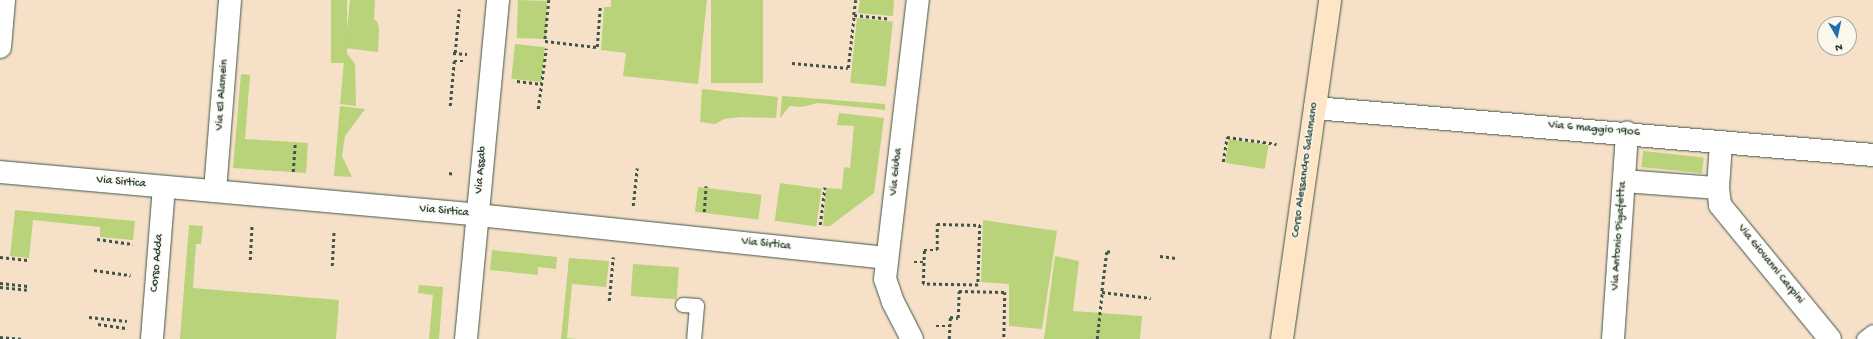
<!DOCTYPE html>
<style>
body{margin:0}
#map{position:relative;width:1873px;height:339px;overflow:hidden;background:#f6e0c7;font-family:"Gochi Hand",sans-serif}
div>[style]{position:absolute}
[style*='--x']{left:calc(var(--x)*1px);top:calc(var(--y)*1px);width:calc(var(--w)*1px);rotate:calc(var(--a)*1deg)}
.green>*{inset:0;background:#b8d379;transform-origin:0 0}
.path>*{height:2.5px;margin-top:-1.25px;transform-origin:0;background:repeating-linear-gradient(90deg,#3f554a 0 3px,transparent 0 6px)}
.roads{filter:drop-shadow(0 0 1px #3f554a) drop-shadow(0 0 1px #3f554a)}
.lane>*{height:14px;margin:-7px;padding:0 7px;transform-origin:7px;border-radius:7px;background:#fff}
.street>*{height:22px;margin:-11px;padding:0 11px;transform-origin:11px;border-radius:11px;background:#fff}
.secondary>*{height:22px;margin:-11px;padding:0 11px;transform-origin:11px;border-radius:11px;background:#fde5c5}
span{translate:-50% -50%;white-space:nowrap;text-align:center;line-height:1.15;-webkit-text-stroke:3px #fbf7ec;paint-order:stroke}
.street-label{font-size:12px;color:#1f3d34}
.north{position:absolute;left:1817px;top:16px;width:40px;height:40px;box-sizing:border-box;background:#fbf7ec;border:1px solid #a3ada2;border-radius:50%;rotate:171deg;font-size:11px;font-weight:700;line-height:16px;text-align:center;color:#1f3d34}
.north::after{content:'';display:block;margin:auto;width:14px;height:18px;background:#1f6fb2;clip-path:polygon(50% 0,100% 100%,50% 72%,0 100%)}
</style>
<div id="map">
<div class="green">
<div style="left:331px;top:0;width:16px;height:63px"></div>
<div style="clip-path:polygon(350px 0,375px 0,374px 19px,378px 23px,379px 30px,378px 52px,345px 48px)"></div>
<div style="left:518px;top:0;width:29px;height:38px;rotate:2deg"></div>
<div style="clip-path:polygon(611px 0,707px 0,698px 84px,623px 76px,626px 53px,601px 50px,604px 7px,611px 7px)"></div>
<div style="left:711px;top:0;width:52px;height:83px"></div>
<div style="clip-path:polygon(860px 0,894px 0,893px 16px,858px 13px)"></div>
<div style="left:857px;top:18px;width:36px;height:65px;rotate:6deg"></div>
<div style="left:515px;top:44px;width:30px;height:35px;rotate:6deg"></div>
<div style="clip-path:polygon(345px 51px,355px 64px,356px 106px,340px 104px)"></div>
<div style="clip-path:polygon(241px 74px,250px 75px,245px 139px,308px 143px,306px 173px,233px 168px)"></div>
<div style="clip-path:polygon(702px 89px,778px 97px,776px 118px,741px 117px,724px 119px,715px 124px,700px 122px)"></div>
<div style="clip-path:polygon(782px 96px,885px 104px,885px 110px,818px 103px,802px 107px,790px 106px,780px 118px)"></div>
<div style="clip-path:polygon(340px 106px,365px 109px,345px 136px,342px 156px,352px 177px,334px 176px)"></div>
<div style="clip-path:polygon(839px 113px,884px 118px,874px 193px,830px 226px,823px 226px,826px 188px,842px 189px,844px 167px,850px 168px,854px 126px,837px 125px)"></div>
<div style="left:1229px;top:139px;width:40px;height:24px;rotate:9deg"></div>
<div style="left:1643px;top:151px;width:61px;height:16px;rotate:6deg"></div>
<div style="left:780px;top:183px;width:42px;height:38px;rotate:8deg"></div>
<div style="left:698px;top:187px;width:64px;height:25px;rotate:7deg"></div>
<div style="clip-path:polygon(15px 210px,135px 221px,133px 240px,100px 237px,100px 227px,33px 220px,29px 258px,10px 256px)"></div>
<div style="clip-path:polygon(983px 220px,1057px 231px,1042px 329px,1009px 326px,1009px 284px,981px 282px)"></div>
<div style="clip-path:polygon(189px 225px,203px 226px,201px 244px,196px 244px,193px 288px,339px 300px,336px 339px,180px 339px)"></div>
<div style="clip-path:polygon(492px 250px,557px 257px,556px 269px,538px 267px,538px 275px,490px 270px)"></div>
<div style="clip-path:polygon(1055px 256px,1079px 261px,1073px 311px,1142px 316px,1140px 339px,1044px 339px)"></div>
<div style="clip-path:polygon(569px 258px,609px 261px,606px 287px,572px 284px,567px 338px,577px 339px,561px 339px)"></div>
<div style="left:633px;top:264px;width:46px;height:32px;rotate:4deg"></div>
<div style="clip-path:polygon(419px 285px,443px 287px,439px 339px,429px 339px,433px 295px,418px 293px)"></div>
</div>
<div class="path">
<div style="--x:549;--y:0;--w:41;--a:95.6"></div>
<div style="--x:545;--y:41;--w:52;--a:6.6"></div>
<div style="--x:597;--y:47;--w:40;--a:-85.7"></div>
<div style="--x:856;--y:0;--w:15;--a:98"></div>
<div style="--x:854;--y:15;--w:36;--a:6"></div>
<div style="--x:453;--y:53;--w:14;--a:4"></div>
<div style="--x:455;--y:53;--w:44;--a:-84.8"></div>
<div style="--x:454;--y:61;--w:11;--a:0"></div>
<div style="--x:792;--y:63;--w:56;--a:5.1"></div>
<div style="--x:848;--y:68;--w:53;--a:-83.5"></div>
<div style="--x:517;--y:81;--w:25;--a:7"></div>
<div style="--x:450;--y:106;--w:45;--a:-84.9"></div>
<div style="--x:538;--y:109;--w:61;--a:-82.4"></div>
<div style="--x:1223;--y:162;--w:25;--a:-81"></div>
<div style="--x:1227;--y:137;--w:50;--a:8"></div>
<div style="--x:293;--y:172;--w:28;--a:-86"></div>
<div style="--x:449;--y:173;--w:6;--a:9"></div>
<div style="--x:633;--y:206;--w:38;--a:-84"></div>
<div style="--x:704;--y:212;--w:26;--a:-86"></div>
<div style="--x:937;--y:224;--w:43;--a:1.3"></div>
<div style="--x:980;--y:225;--w:60;--a:91.9"></div>
<div style="--x:978;--y:285;--w:55;--a:-179"></div>
<div style="--x:923;--y:284;--w:34;--a:-88"></div>
<div style="--x:924;--y:250;--w:13;--a:0"></div>
<div style="--x:937;--y:250;--w:26;--a:-90"></div>
<div style="--x:820;--y:225;--w:38;--a:-83"></div>
<div style="--x:97;--y:239;--w:36;--a:8"></div>
<div style="--x:1110;--y:252;--w:3;--a:180"></div>
<div style="--x:1107;--y:252;--w:40;--a:97.1"></div>
<div style="--x:1102;--y:292;--w:49;--a:7"></div>
<div style="--x:1160;--y:256;--w:16;--a:7"></div>
<div style="--x:0;--y:257;--w:30;--a:6"></div>
<div style="--x:250;--y:260;--w:36;--a:-87"></div>
<div style="--x:914;--y:262;--w:9;--a:0"></div>
<div style="--x:332;--y:266;--w:34;--a:-87"></div>
<div style="--x:94;--y:270;--w:37;--a:8"></div>
<div style="--x:0;--y:283;--w:28;--a:6"></div>
<div style="--x:0;--y:287;--w:27;--a:6"></div>
<div style="--x:609;--y:301;--w:44;--a:-84.8"></div>
<div style="--x:89;--y:317;--w:38;--a:6"></div>
<div style="--x:98;--y:324;--w:28;--a:8"></div>
<div style="--x:936;--y:326;--w:14;--a:0"></div>
<div style="--x:0;--y:337;--w:23;--a:5"></div>
<div style="--x:949;--y:339;--w:22;--a:-87"></div>
<div style="--x:950;--y:317;--w:8;--a:7"></div>
<div style="--x:958;--y:318;--w:27;--a:-88"></div>
<div style="--x:959;--y:291;--w:46;--a:1.2"></div>
<div style="--x:1005;--y:292;--w:47;--a:91.2"></div>
<div style="--x:1097;--y:339;--w:47;--a:-83.9"></div>
</div>
<div class="roads">
<div class="lane">
<div style="--x:683;--y:305;--w:14;--a:4"></div>
<div style="--x:697;--y:306;--w:32;--a:95"></div>
<div style="--x:1864;--y:339;--w:11;--a:-38"></div>
</div>
<div class="street">
<div style="--x:0;--y:47;--w:47;--a:-85.1"></div>
<div style="--x:1315;--y:108;--w:560;--a:4.81"></div>
<div style="--x:1721;--y:142;--w:46;--a:93.7"></div>
<div style="--x:1718;--y:188;--w:17;--a:83"></div>
<div style="--x:1720;--y:205;--w:173;--a:50.6"></div>
<div style="--x:0;--y:172;--w:480;--a:5.1"></div>
<div style="--x:478;--y:215;--w:411;--a:6"></div>
<div style="--x:1624;--y:181;--w:94;--a:4.3"></div>
<div style="--x:215;--y:191;--w:192;--a:-85.5"></div>
<div style="--x:152;--y:339;--w:152;--a:-85.5"></div>
<div style="--x:466;--y:339;--w:341;--a:-84.6"></div>
<div style="--x:912;--y:339;--w:42;--a:-117.2"></div>
<div style="--x:893;--y:302;--w:24;--a:-109"></div>
<div style="--x:885;--y:279;--w:281;--a:-83.3"></div>
<div style="--x:1613;--y:339;--w:207;--a:-86.1"></div>
</div>
<div class="secondary">
<div style="--x:1282;--y:339;--w:342;--a:-81.9"></div>
</div>
</div>
<div class="street-label">
<span style="left:223px;top:95px;rotate:-86deg">Via El Alamein</span>
<span style="left:1594px;top:130px;rotate:5deg">Via 6 maggio 1906</span>
<span style="left:482px;top:170px;rotate:-85deg">Via Assab</span>
<span style="left:1306px;top:170px;rotate:-82deg">Corso Alessandro Salamano</span>
<span style="left:897px;top:172px;rotate:-84deg">Via Giuba</span>
<span style="left:121px;top:183px;rotate:5deg">Via Sirtica</span>
<span style="left:444px;top:212px;rotate:5deg">Via Sirtica</span>
<span style="left:1620px;top:236px;rotate:-86deg">Via Antonio Pigafetta</span>
<span style="left:766px;top:245px;rotate:6deg">Via Sirtica</span>
<span style="left:158px;top:263px;rotate:-85deg">Corso Adda</span>
<span style="left:1770px;top:265px;rotate:51deg">Via Giovanni Carpini</span>
</div>
<div class="north">N</div>
</div>
